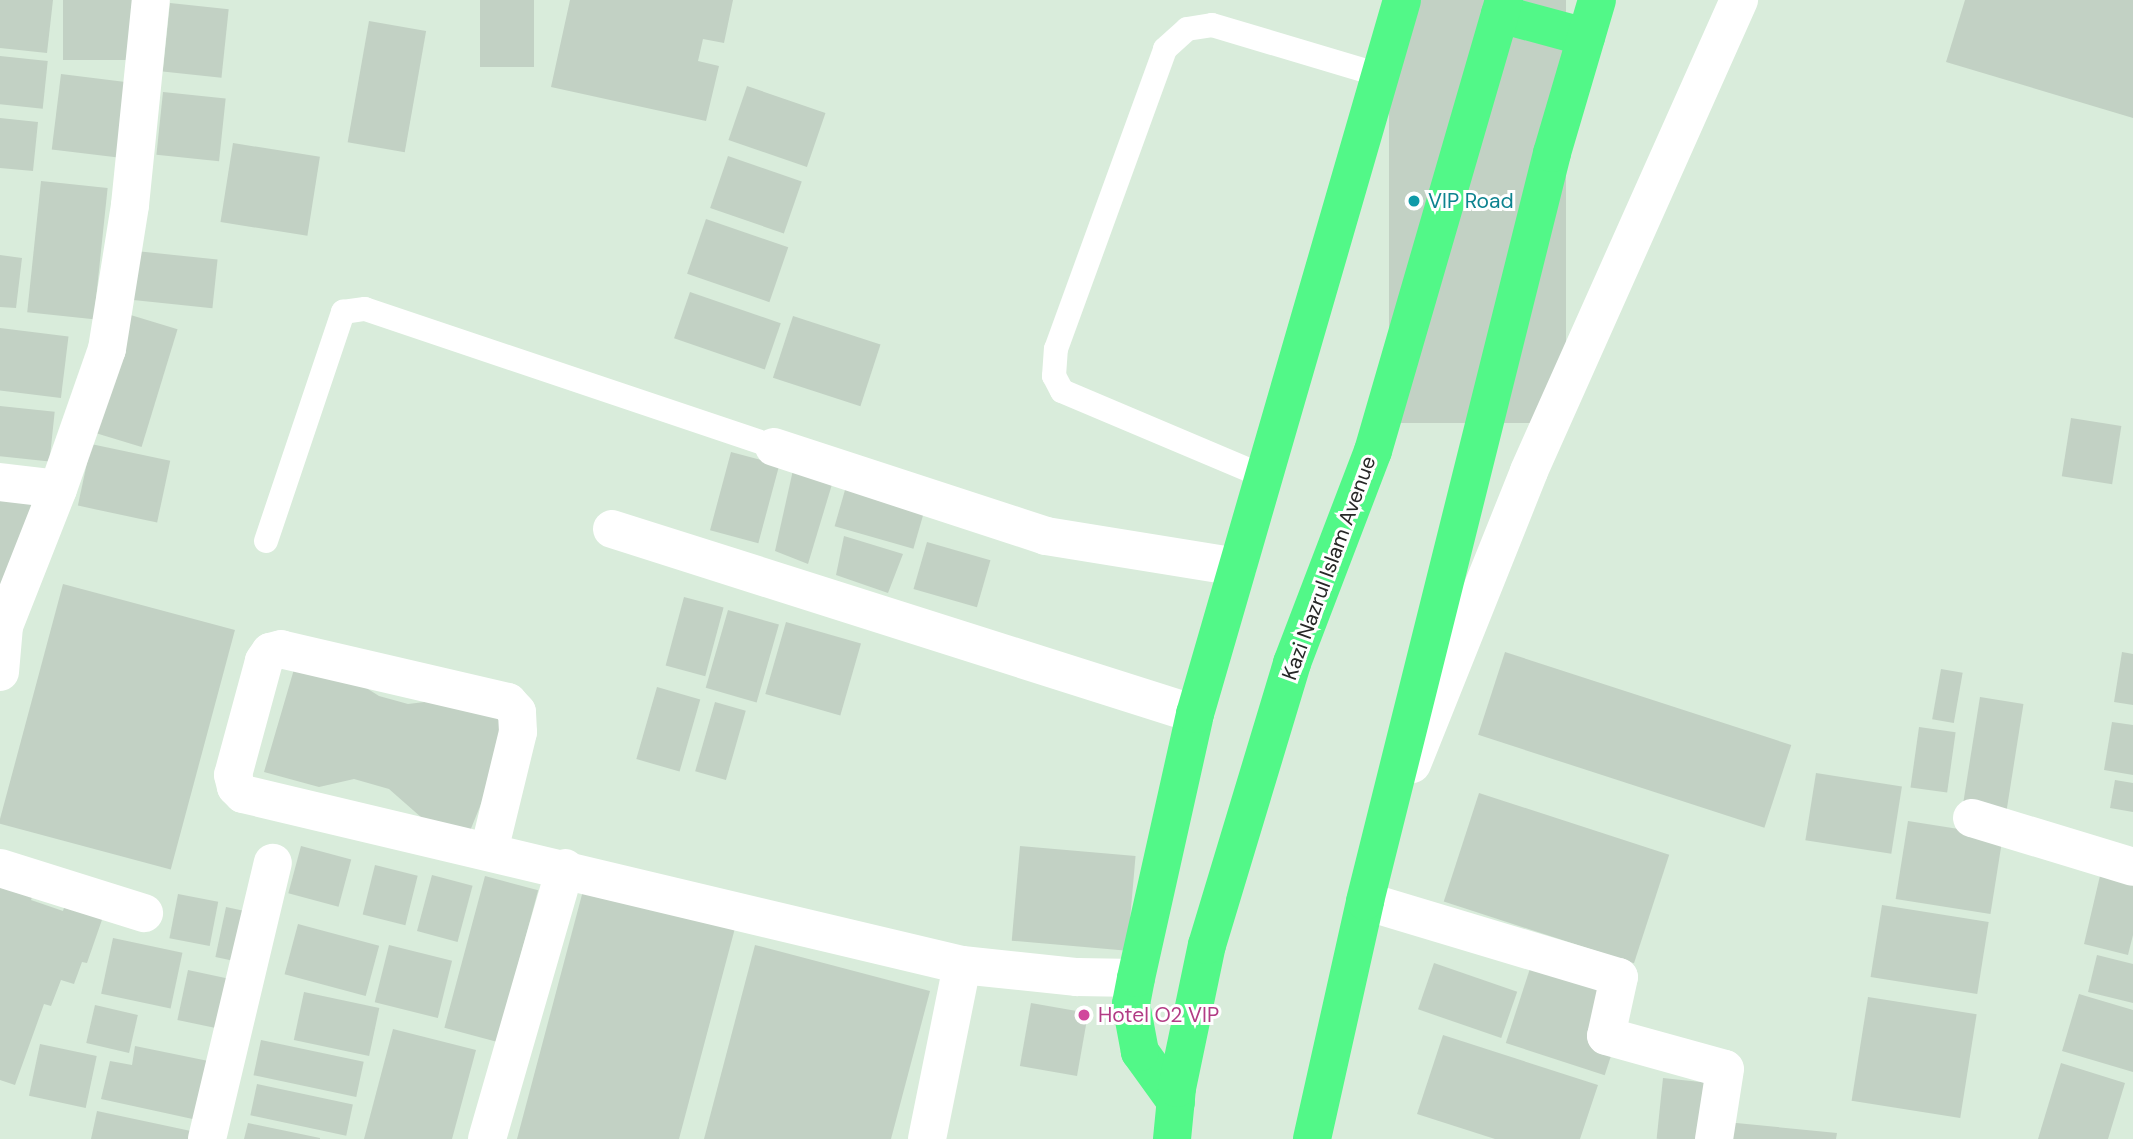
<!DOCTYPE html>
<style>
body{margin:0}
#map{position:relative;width:2133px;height:1139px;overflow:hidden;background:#d9ecdb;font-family:"DM Sans",sans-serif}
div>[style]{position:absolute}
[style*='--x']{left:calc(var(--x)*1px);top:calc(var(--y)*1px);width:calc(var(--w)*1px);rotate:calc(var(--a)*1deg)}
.building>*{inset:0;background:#c2d1c4;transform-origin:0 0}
.lane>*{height:24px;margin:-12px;padding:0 12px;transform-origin:12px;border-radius:12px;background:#fff}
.street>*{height:38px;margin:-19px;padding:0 19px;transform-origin:19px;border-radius:19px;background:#fff}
.secondary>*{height:38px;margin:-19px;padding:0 19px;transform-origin:19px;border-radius:19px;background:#fff}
.primary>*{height:38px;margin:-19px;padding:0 19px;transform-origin:19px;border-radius:19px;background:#52f888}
.dots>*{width:19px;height:19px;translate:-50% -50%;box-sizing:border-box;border:4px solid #fff;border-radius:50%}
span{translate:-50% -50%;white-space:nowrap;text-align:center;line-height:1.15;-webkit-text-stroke:6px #fff;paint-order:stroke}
.culture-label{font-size:21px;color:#0d838f}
.left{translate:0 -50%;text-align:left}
.street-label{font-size:21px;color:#282828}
.hotel-label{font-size:21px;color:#b23c85}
</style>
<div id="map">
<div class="building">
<div style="clip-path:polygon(0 0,53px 0,47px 53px,0 48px)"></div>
<div style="left:63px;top:0;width:79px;height:60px"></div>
<div style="left:480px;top:0;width:54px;height:67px"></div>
<div style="clip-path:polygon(570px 0,733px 0,724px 43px,703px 39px,698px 61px,719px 66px,706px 121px,551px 87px)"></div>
<div style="left:1389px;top:0;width:177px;height:423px"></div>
<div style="clip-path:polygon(1965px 0,2133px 0,2133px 118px,1946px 62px)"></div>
<div style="left:170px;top:3px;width:59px;height:69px;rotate:6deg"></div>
<div style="left:369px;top:21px;width:58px;height:123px;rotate:10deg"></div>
<div style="left:0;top:56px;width:48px;height:48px;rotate:6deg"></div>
<div style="left:61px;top:74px;width:69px;height:76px;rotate:7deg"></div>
<div style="left:747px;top:86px;width:83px;height:57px;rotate:19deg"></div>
<div style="left:163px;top:92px;width:63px;height:63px;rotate:6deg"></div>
<div style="clip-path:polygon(0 118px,38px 122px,33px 171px,0 168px)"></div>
<div style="left:233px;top:143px;width:88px;height:80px;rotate:9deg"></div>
<div style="left:728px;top:156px;width:78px;height:55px;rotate:19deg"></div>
<div style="left:41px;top:181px;width:67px;height:132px;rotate:6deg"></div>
<div style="left:706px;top:219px;width:87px;height:58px;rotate:19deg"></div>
<div style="left:136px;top:251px;width:82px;height:49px;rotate:6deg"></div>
<div style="clip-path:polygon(0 255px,22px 258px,16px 308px,0 307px)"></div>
<div style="left:690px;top:292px;width:96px;height:49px;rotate:19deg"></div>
<div style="left:124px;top:313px;width:56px;height:123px;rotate:17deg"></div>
<div style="left:793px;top:316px;width:92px;height:65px;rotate:18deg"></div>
<div style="left:0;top:328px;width:69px;height:62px;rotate:7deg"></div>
<div style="left:0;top:406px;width:55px;height:50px;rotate:6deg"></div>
<div style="left:2071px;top:418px;width:51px;height:59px;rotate:9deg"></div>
<div style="left:91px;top:444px;width:81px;height:63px;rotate:12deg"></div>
<div style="left:731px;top:452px;width:50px;height:81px;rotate:15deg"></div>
<div style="clip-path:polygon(793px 470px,833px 481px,808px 564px,775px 551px)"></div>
<div style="left:847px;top:483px;width:82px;height:45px;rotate:16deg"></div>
<div style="clip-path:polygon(0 488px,36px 497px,0 591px)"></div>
<div style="clip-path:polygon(844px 536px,903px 554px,888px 593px,836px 575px)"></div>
<div style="left:927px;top:542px;width:66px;height:49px;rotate:16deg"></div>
<div style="left:63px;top:584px;width:178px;height:248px;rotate:15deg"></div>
<div style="left:684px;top:597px;width:41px;height:71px;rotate:15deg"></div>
<div style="left:728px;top:610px;width:53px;height:81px;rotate:16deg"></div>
<div style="left:786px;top:622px;width:78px;height:75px;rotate:16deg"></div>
<div style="left:1505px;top:652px;width:301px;height:87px;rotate:18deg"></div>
<div style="clip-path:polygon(2122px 652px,2133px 654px,2133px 705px,2114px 702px)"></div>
<div style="clip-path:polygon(297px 659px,336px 669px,379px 696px,408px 704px,441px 700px,505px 714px,498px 762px,470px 831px,422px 818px,389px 789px,354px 779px,319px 787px,264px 772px)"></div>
<div style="left:1941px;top:669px;width:22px;height:51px;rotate:10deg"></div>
<div style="left:657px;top:687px;width:45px;height:75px;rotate:16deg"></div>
<div style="left:1980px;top:697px;width:44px;height:110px;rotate:9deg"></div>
<div style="left:715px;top:702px;width:32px;height:72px;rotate:16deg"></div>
<div style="clip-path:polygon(2112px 722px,2133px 725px,2133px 775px,2104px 770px)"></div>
<div style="left:1919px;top:727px;width:37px;height:61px;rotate:8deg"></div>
<div style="left:1816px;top:773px;width:87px;height:68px;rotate:9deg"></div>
<div style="clip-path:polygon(2115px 780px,2133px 783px,2133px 812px,2110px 808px)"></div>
<div style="left:1479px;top:793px;width:200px;height:114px;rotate:18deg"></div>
<div style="left:1908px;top:821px;width:96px;height:79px;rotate:9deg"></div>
<div style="left:301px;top:846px;width:52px;height:49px;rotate:15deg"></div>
<div style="left:1020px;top:846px;width:116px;height:95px;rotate:5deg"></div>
<div style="clip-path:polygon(2103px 863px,2133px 871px,2133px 935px,2128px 955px,2084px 944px)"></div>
<div style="left:375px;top:865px;width:44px;height:51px;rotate:14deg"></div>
<div style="left:432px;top:875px;width:42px;height:58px;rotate:15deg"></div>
<div style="left:485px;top:876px;width:55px;height:157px;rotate:15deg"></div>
<div style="clip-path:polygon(0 877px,35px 889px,31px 900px,63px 911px,66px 901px,104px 914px,87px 963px,82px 962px,74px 984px,61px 980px,51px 1006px,44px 1004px,15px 1085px,0 1080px)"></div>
<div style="clip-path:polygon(584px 887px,735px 928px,679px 1139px,517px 1139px)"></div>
<div style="left:178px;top:894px;width:41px;height:45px;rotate:11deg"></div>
<div style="left:1882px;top:905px;width:108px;height:73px;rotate:9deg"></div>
<div style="left:226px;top:907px;width:24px;height:51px;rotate:12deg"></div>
<div style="left:298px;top:924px;width:84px;height:52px;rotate:15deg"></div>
<div style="left:113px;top:938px;width:71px;height:57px;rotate:12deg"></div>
<div style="left:389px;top:945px;width:65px;height:59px;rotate:14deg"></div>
<div style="clip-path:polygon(755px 945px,930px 991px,891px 1139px,704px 1139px)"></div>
<div style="left:1537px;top:947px;width:104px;height:101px;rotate:18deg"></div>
<div style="clip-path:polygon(2097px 955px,2133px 964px,2133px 1003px,2088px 992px)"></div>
<div style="left:1434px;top:963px;width:88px;height:49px;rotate:19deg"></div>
<div style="left:188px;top:970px;width:49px;height:51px;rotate:12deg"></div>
<div style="left:304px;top:992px;width:77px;height:49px;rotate:12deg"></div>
<div style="clip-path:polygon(2079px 994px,2133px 1010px,2133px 1072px,2062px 1051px)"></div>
<div style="left:1868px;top:997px;width:110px;height:105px;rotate:9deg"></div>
<div style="left:1031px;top:1003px;width:58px;height:64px;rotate:10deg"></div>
<div style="left:95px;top:1005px;width:44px;height:39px;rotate:13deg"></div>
<div style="clip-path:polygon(393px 1029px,476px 1050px,452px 1139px,364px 1139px)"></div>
<div style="clip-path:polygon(1443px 1035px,1598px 1085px,1580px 1139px,1495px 1139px,1417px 1114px)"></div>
<div style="left:261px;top:1040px;width:105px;height:36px;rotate:12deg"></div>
<div style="left:40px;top:1044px;width:58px;height:53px;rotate:12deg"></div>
<div style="clip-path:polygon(135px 1046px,223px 1064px,211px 1123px,101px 1099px,110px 1061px,132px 1065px)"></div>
<div style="clip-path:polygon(2061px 1063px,2125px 1083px,2108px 1139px,2038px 1139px)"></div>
<div style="left:1663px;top:1078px;width:54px;height:61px;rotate:6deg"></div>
<div style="left:257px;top:1084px;width:98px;height:32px;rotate:12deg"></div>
<div style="clip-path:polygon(97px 1111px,205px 1134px,204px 1139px,91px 1139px)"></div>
<div style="clip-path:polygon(1726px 1122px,1837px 1133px,1836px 1139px,1724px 1139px)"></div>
<div style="clip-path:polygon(248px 1123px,320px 1138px,320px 1139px,244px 1139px)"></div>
</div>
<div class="lane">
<div style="--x:1263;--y:476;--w:218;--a:-157.1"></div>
<div style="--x:1062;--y:391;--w:17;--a:-118"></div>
<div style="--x:1054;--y:376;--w:27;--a:-86"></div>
<div style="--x:1056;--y:349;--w:319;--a:-70"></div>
<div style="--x:1165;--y:49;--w:30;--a:-42"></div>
<div style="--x:1187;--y:29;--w:25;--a:-9"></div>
<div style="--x:1212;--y:25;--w:175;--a:16.6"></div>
<div style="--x:266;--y:541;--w:242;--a:-71.4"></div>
<div style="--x:343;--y:312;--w:22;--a:-8"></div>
<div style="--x:365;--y:309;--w:432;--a:18.6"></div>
</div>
<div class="street">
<div style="--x:774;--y:447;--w:286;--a:18.1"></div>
<div style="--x:1046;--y:536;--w:194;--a:9.2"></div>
<div style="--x:0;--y:482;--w:58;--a:6.9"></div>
<div style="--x:58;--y:489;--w:148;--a:-70.7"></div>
<div style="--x:107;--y:349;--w:146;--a:-80.9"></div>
<div style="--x:130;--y:205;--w:206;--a:-84.2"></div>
<div style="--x:612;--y:529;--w:612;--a:17.61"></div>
<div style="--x:0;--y:672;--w:46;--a:-85"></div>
<div style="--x:4;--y:626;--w:147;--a:-68.5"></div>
<div style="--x:1972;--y:818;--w:168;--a:16.9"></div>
<div style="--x:489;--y:851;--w:122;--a:-76.3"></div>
<div style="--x:518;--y:732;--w:20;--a:-93"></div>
<div style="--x:517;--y:712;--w:13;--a:-132"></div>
<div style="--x:508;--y:702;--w:233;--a:-166.9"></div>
<div style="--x:281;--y:649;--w:11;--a:165"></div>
<div style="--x:270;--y:652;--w:11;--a:124"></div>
<div style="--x:264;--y:661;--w:118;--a:105.2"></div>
<div style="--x:233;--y:775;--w:12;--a:76"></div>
<div style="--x:236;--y:787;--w:10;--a:45"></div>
<div style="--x:243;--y:794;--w:739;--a:13.38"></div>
<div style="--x:962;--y:965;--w:116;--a:6"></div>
<div style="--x:1077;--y:977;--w:59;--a:1"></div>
<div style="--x:0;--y:868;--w:151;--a:17.4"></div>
<div style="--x:1365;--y:901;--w:265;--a:16.7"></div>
<div style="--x:1619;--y:977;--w:60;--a:102.4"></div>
<div style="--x:1606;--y:1036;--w:123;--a:15.5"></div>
<div style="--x:1725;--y:1069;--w:71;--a:98.9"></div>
<div style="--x:207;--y:1139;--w:284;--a:-76.6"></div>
<div style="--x:487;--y:1139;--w:282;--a:-73.9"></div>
<div style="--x:927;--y:1139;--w:177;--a:-78.6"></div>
</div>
<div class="secondary">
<div style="--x:1412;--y:764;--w:315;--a:-68.2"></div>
<div style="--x:1529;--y:471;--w:516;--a:-65.97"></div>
</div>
<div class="primary">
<div style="--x:1500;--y:14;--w:89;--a:15"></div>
<div style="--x:1176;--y:1102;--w:62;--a:-125.8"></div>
<div style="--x:1140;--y:1052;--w:49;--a:-100.6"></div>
<div style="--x:1131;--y:1004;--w:26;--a:-79"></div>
<div style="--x:1136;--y:978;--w:271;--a:-77.4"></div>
<div style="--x:1195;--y:714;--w:743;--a:-73.83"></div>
<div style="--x:1172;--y:1139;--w:51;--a:-84.4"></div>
<div style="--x:1177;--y:1088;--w:146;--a:-78.2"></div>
<div style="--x:1207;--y:945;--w:295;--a:-73.2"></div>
<div style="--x:1292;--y:663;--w:227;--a:-69.1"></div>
<div style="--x:1373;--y:451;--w:470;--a:-73.8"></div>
<div style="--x:1312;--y:1139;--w:244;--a:-77.4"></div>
<div style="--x:1365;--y:901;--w:771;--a:-75.96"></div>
<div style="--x:1552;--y:153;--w:159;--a:-73.6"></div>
</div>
<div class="dots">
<div style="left:1414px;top:201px;background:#0f9aa8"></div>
<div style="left:1084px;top:1015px;background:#d1479c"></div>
</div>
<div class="culture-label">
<span class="left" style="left:1428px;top:201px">VIP Road</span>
</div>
<div class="street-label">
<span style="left:1329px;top:568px;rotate:-70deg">Kazi Nazrul Islam Avenue</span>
</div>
<div class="hotel-label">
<span class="left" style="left:1098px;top:1015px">Hotel O2 VIP</span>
</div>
</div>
